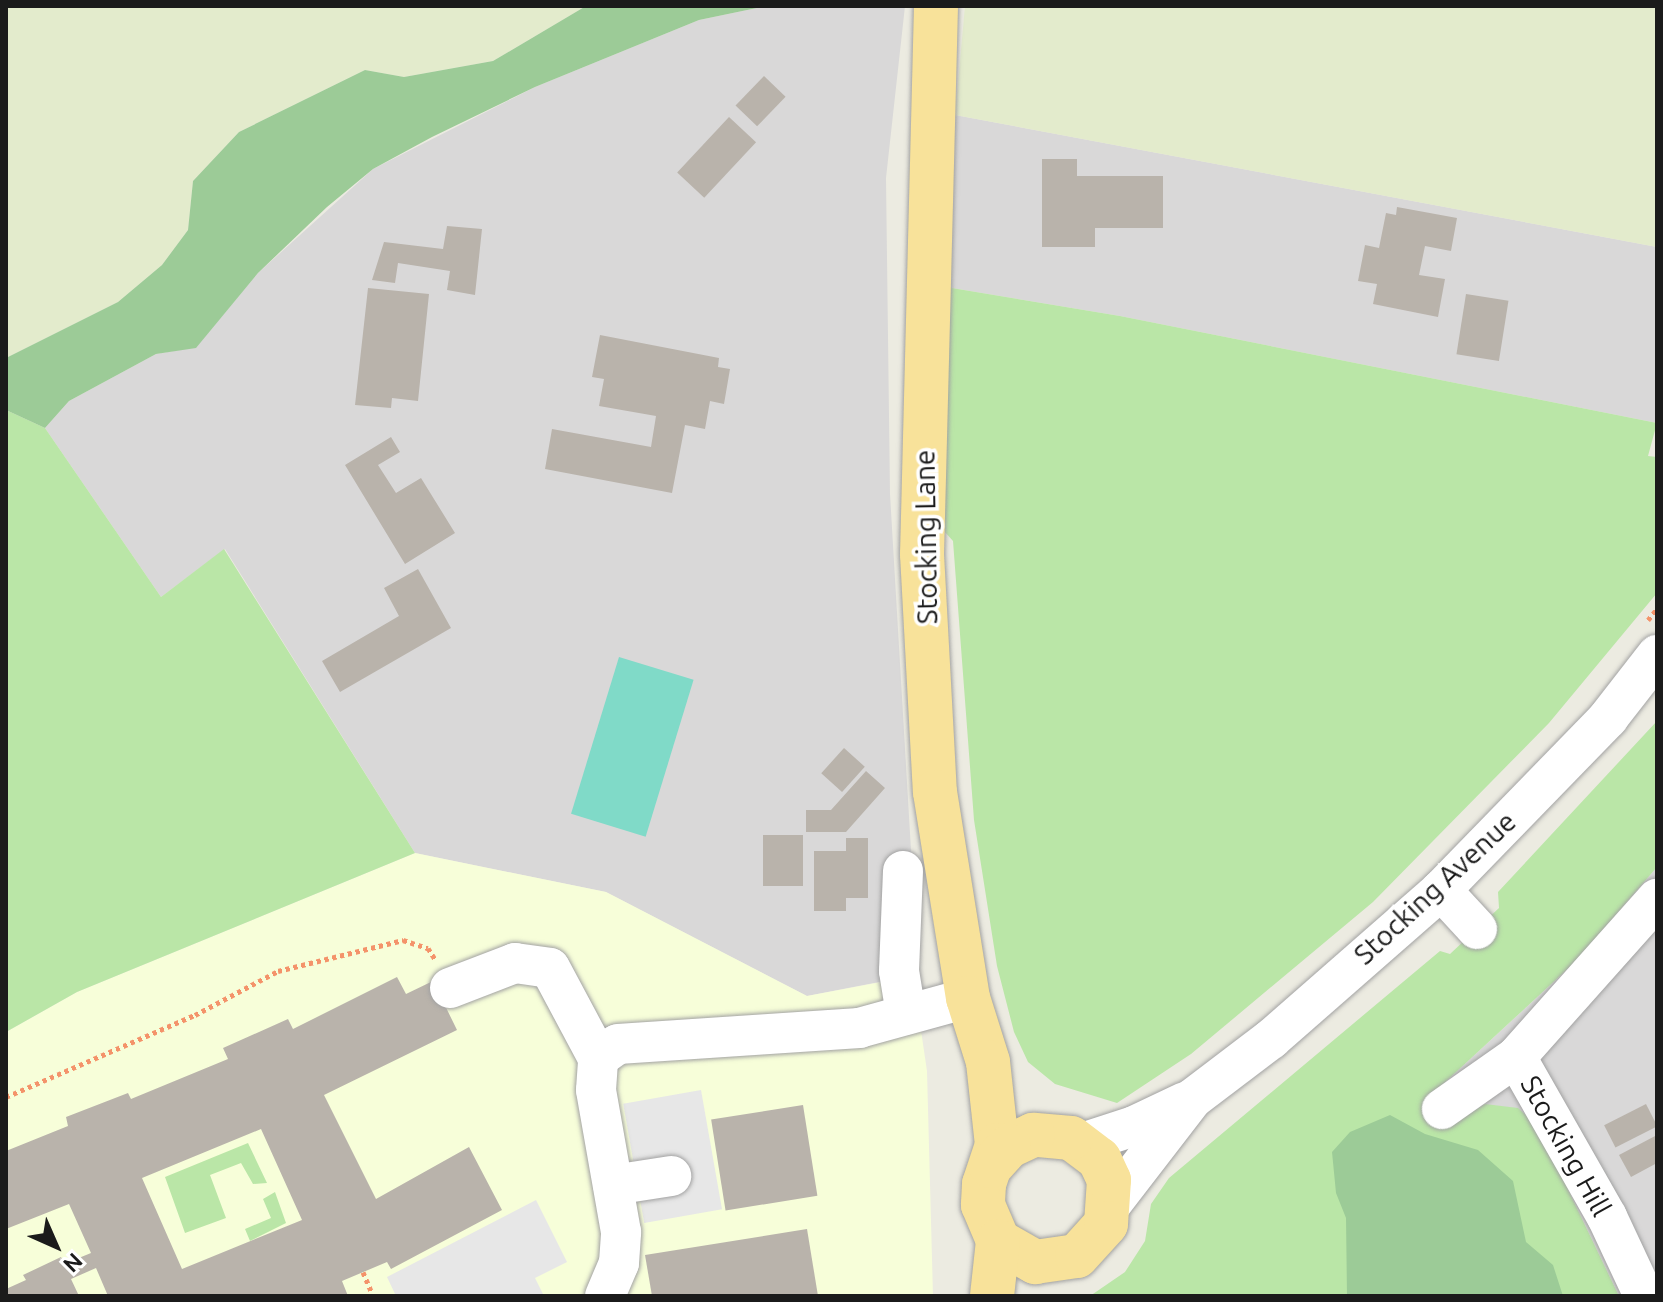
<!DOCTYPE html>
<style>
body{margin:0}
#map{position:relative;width:1663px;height:1302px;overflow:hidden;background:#ecebe1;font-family:Ubuntu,sans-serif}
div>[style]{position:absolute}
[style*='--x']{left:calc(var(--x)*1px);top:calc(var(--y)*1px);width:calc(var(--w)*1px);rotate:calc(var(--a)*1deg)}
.residential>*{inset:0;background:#d9d8d8}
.education>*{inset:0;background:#f7fed9}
.farmland>*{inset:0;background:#e3ebcc}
.grass>*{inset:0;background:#bae6a7}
.forest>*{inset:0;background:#9ccb97}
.pitch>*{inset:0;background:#80dac8;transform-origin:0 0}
.parking>*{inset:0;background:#e7e7e7;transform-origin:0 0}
.building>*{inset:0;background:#b9b3ab;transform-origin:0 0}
.path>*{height:5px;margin-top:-2.5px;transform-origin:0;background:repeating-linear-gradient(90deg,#f4936a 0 4px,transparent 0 8px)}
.roads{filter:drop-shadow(0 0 2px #a2a2a2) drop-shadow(0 0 2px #a2a2a2)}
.minor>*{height:40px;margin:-20px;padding:0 20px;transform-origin:20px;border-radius:20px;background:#fff}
.major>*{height:44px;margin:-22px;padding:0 22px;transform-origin:22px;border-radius:22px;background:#f8e29a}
span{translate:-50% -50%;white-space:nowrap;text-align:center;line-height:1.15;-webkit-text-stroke:7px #fff;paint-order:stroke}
.street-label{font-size:28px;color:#1b1b1b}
.frame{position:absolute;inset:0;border:8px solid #1b1b1b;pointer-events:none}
.north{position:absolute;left:16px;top:1206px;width:80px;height:80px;-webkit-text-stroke:6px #fff;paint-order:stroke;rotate:135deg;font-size:22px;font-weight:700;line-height:32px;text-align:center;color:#1b1b1b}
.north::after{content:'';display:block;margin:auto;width:28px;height:36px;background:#1b1b1b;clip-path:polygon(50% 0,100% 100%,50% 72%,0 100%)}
</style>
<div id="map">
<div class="residential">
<div style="clip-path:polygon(767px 6px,905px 6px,886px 178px,890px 494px,914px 901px,884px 981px,807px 996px,606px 892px,415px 853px,225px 549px,161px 597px,45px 428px,69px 401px,156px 354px,196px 347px,258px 273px,373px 169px,535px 87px,699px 20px)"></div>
<div style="clip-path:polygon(955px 115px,1657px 247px,1657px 423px,1120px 316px,946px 287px)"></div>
<div style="clip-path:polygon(1657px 867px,1657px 1296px,1619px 1296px,1537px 1125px,1449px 1126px,1428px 1098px,1571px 966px)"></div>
</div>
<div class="education">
<div style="clip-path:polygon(415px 853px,606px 892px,807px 996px,913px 976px,927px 1071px,933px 1296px,6px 1296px,6px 1032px,77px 992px)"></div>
</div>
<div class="farmland">
<div style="clip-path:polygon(6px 6px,586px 6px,493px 61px,404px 77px,365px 70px,239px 132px,193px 181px,188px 230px,162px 265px,118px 302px,6px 358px)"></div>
<div style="clip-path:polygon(965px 6px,1657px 6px,1657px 247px,955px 115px)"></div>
</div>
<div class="grass">
<div style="clip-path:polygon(946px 287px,1120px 316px,1657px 423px,1648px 456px,1657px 457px,1657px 593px,1549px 723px,1373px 902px,1191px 1054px,1117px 1103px,1055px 1084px,1028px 1062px,1014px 1032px,997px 966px,974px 820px,953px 541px,944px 531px)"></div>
<div style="clip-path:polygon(6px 410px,45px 428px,161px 597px,224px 549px,415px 853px,77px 992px,6px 1032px)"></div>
<div style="clip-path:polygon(1657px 721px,1657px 867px,1574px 963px,1428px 1098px,1449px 1126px,1485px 1104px,1518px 1108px,1537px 1125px,1619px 1296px,1090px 1296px,1125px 1272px,1145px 1241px,1151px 1204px,1169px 1178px,1440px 951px,1450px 954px,1499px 908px,1498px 892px)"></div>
<div style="clip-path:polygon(248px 1143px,267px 1183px,253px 1184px,241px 1163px,210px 1175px,226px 1218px,185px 1233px,165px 1177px)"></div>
<div style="clip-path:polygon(275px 1192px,286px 1223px,250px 1241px,245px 1229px,271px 1218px,263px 1199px)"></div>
</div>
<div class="forest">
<div style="clip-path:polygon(586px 6px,767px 6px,699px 20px,535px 87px,432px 137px,373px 169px,327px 207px,258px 273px,196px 348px,156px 354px,69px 401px,45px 428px,6px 410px,6px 358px,118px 302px,162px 265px,188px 230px,193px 181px,239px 132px,365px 70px,404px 77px,493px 61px)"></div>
<div style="clip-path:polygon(1390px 1115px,1425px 1134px,1478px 1150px,1513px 1181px,1526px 1242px,1553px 1265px,1563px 1296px,1347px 1296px,1346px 1218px,1336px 1193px,1332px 1152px,1350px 1132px)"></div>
</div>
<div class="pitch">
<div style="left:619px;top:657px;width:78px;height:164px;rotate:17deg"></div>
</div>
<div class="parking">
<div style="left:701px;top:1090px;width:121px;height:79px;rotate:80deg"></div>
<div style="clip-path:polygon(536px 1200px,567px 1262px,535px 1278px,544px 1296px,396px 1296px,387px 1277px)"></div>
</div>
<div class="building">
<div style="left:764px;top:76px;width:30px;height:41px;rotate:44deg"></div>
<div style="left:729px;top:117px;width:37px;height:76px;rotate:43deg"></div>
<div style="clip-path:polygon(1042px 159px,1077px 159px,1077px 176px,1163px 176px,1163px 228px,1095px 228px,1095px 247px,1042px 247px)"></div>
<div style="clip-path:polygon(1397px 207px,1457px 218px,1451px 251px,1425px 246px,1419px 275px,1445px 279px,1438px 317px,1373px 304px,1377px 284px,1358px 281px,1365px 245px,1379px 248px,1386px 213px,1396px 215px)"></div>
<div style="clip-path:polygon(447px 226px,482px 229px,475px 295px,447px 290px,450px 271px,398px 263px,395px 283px,372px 280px,384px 242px,443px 249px)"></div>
<div style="clip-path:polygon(368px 288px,429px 294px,418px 401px,392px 398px,391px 408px,355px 405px)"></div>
<div style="left:1466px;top:294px;width:43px;height:61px;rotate:9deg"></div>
<div style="clip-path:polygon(600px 335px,719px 358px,718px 367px,730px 369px,724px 404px,710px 401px,705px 429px,685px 425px,672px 493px,545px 469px,552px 429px,651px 447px,656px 416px,599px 406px,604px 379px,592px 377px)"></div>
<div style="clip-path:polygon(391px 437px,400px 452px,378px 465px,396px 493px,421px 478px,455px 533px,405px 564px,345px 465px)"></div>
<div style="clip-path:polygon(418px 569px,451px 628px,340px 692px,322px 661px,399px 616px,384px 588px)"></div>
<div style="left:844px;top:748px;width:28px;height:34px;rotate:42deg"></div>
<div style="clip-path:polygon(866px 771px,885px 788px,846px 832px,806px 832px,806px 810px,831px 810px)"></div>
<div style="left:803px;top:835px;width:51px;height:40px;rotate:90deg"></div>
<div style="clip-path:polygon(846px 838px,868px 838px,868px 898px,846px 898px,846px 911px,814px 911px,814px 851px,846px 851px)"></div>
<div style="clip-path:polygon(evenodd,397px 977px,406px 994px,433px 981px,457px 1030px,324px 1095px,376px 1199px,469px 1147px,502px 1210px,391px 1269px,387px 1262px,342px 1281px,348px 1296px,108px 1296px,96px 1268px,71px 1279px,79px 1296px,6px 1296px,6px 1289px,26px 1280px,23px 1275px,61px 1257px,64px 1264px,91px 1253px,69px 1204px,6px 1229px,6px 1151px,68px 1126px,66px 1117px,128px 1093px,131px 1099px,228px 1059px,223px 1048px,288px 1019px,293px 1029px,397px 977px,261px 1129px,302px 1220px,182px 1269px,142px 1178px,261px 1129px)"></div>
<div style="left:1646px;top:1104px;width:25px;height:47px;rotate:63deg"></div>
<div style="left:803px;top:1105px;width:92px;height:93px;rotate:81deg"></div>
<div style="clip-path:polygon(1657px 1135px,1657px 1163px,1631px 1177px,1619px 1155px)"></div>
<div style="clip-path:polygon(807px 1229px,818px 1296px,652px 1296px,645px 1255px)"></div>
</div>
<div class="path">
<div style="--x:1648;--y:620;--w:14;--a:-51"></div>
<div style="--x:6;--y:1097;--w:206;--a:-23.5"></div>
<div style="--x:195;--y:1015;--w:94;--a:-27.9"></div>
<div style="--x:278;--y:971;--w:129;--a:-13.9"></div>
<div style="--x:403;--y:940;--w:26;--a:18"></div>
<div style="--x:428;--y:948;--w:13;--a:58"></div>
<div style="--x:363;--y:1272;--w:26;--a:67"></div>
</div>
<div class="roads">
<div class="minor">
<div style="--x:903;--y:871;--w:100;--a:92.3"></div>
<div style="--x:899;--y:971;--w:44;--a:80.8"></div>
<div style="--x:1441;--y:890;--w:53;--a:47.3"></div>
<div style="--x:450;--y:988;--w:70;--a:-21"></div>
<div style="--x:515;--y:963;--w:35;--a:8"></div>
<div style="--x:550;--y:968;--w:102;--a:61.9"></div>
<div style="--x:1442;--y:1109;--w:90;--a:-35.1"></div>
<div style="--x:1082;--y:1143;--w:55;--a:-18.1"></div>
<div style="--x:1134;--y:1126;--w:56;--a:-25.2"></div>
<div style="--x:613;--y:1185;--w:59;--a:-8.8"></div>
<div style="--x:1112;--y:1203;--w:131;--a:-52.4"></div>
<div style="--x:1192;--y:1099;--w:99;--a:-37.2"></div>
<div style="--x:1271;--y:1039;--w:226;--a:-41.2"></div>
<div style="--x:1441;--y:890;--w:240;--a:-45.8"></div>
<div style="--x:1608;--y:718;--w:80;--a:-52.1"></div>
<div style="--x:605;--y:1296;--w:36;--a:-67"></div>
<div style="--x:619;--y:1263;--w:31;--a:-86"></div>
<div style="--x:621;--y:1232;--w:144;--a:-100"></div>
<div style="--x:596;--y:1090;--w:32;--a:-86"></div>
<div style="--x:598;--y:1058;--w:24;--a:-35"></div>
<div style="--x:618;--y:1044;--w:242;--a:-3.8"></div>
<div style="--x:859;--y:1028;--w:113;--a:-15.4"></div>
<div style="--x:1644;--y:1296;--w:87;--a:-115.1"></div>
<div style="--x:1607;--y:1217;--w:184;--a:-119.6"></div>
<div style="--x:1516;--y:1057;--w:212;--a:-48.3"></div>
</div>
<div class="major">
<div style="--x:936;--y:6;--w:548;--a:91.46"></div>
<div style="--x:922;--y:554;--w:238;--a:86.9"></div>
<div style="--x:935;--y:792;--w:209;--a:80.9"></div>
<div style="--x:968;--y:998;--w:67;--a:72.6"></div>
<div style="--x:988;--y:1062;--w:83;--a:83.8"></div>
<div style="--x:997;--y:1145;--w:41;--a:108.4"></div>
<div style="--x:984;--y:1184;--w:21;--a:93"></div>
<div style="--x:983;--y:1205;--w:39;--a:67"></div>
<div style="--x:998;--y:1241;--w:43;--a:29.6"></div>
<div style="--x:1035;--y:1262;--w:42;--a:-8.1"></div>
<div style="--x:1077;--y:1256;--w:43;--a:-47.8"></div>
<div style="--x:1106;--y:1224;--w:44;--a:-86.1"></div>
<div style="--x:1109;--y:1180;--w:23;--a:-115"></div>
<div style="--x:1099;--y:1159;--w:35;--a:-143"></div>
<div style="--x:1071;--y:1138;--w:38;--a:-175"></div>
<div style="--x:1033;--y:1135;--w:26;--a:155"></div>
<div style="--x:1009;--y:1146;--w:27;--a:132"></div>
<div style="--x:992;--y:1296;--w:55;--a:-83.8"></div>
</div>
</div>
<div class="street-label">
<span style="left:926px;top:537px;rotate:-91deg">Stocking Lane</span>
<span style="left:1435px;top:888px;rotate:-43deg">Stocking Avenue</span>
<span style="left:1566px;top:1146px;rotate:61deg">Stocking Hill</span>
</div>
<div class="frame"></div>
<div class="north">N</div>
</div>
